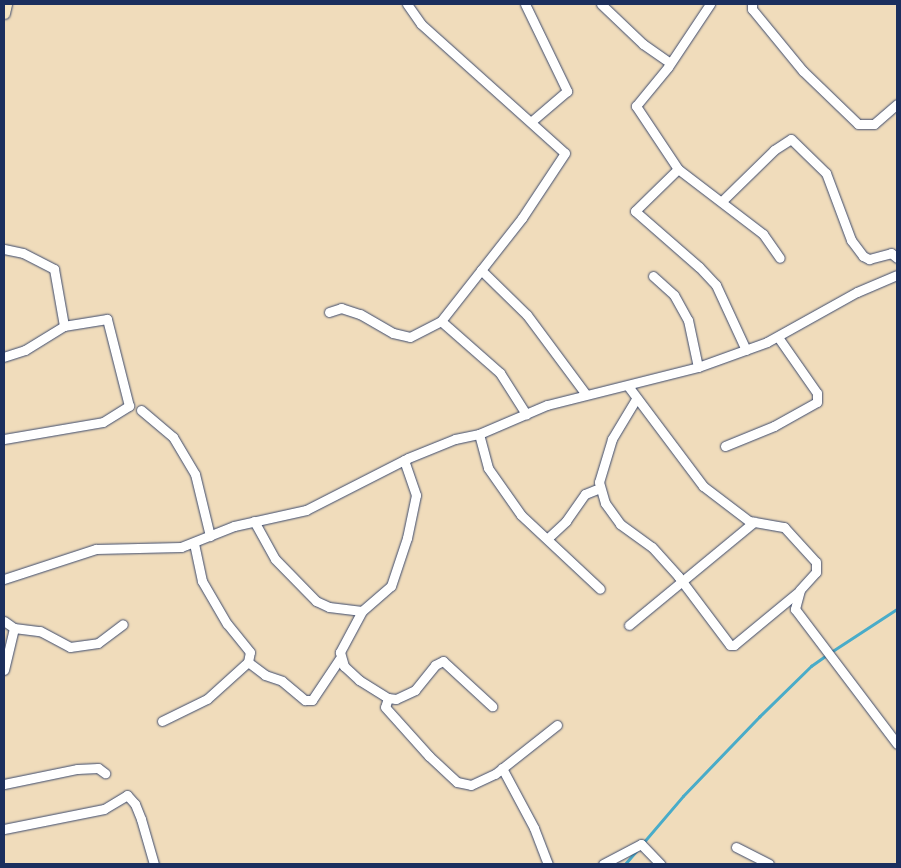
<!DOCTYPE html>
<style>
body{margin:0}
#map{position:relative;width:901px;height:868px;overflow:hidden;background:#f0dcbb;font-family:Delius,sans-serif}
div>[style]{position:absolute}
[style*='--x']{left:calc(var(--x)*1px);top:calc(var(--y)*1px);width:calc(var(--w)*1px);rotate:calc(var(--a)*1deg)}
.stream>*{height:2.5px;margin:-1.25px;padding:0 1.25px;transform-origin:1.25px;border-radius:1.25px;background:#49acc9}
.roads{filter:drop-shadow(0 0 1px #3b496c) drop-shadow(0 0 1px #3b496c)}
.minor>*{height:9px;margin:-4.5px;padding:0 4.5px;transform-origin:4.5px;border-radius:4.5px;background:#fff}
.secondary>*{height:11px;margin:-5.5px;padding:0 5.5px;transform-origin:5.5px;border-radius:5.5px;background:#f8e7c3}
span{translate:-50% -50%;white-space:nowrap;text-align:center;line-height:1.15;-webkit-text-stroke:5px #fbf7ec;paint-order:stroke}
.frame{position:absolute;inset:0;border:5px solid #1b2f5e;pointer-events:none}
</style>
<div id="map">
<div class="stream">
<div style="--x:831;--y:652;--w:79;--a:-33.1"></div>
<div style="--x:625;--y:864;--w:89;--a:-49.5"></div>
<div style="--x:683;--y:796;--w:110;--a:-46.1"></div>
<div style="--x:759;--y:717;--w:73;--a:-44.4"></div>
<div style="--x:811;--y:666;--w:19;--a:-35"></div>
</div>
<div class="roads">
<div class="minor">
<div style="--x:407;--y:4;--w:24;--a:55"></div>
<div style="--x:421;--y:24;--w:193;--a:41.9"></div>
<div style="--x:565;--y:153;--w:78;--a:123.5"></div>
<div style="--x:522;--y:218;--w:131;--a:128.2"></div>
<div style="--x:525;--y:4;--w:97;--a:64.2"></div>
<div style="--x:567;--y:91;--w:46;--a:139.4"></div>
<div style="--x:601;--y:4;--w:58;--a:43.6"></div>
<div style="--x:643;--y:44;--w:33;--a:35"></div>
<div style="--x:752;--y:4;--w:5;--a:90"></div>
<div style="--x:752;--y:9;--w:80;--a:50.6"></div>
<div style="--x:803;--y:71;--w:76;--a:43.9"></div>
<div style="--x:858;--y:124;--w:16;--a:0"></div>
<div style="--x:874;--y:124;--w:30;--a:-41"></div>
<div style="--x:678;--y:169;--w:76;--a:-123.7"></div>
<div style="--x:636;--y:106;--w:50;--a:-50.6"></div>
<div style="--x:668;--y:67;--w:76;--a:-56.3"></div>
<div style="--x:722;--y:201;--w:73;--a:-44.4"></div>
<div style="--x:774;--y:150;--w:20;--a:-33"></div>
<div style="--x:791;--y:139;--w:49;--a:44.2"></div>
<div style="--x:826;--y:173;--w:72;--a:69.5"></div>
<div style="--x:851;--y:240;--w:20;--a:53"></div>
<div style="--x:863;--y:256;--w:7;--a:27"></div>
<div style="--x:869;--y:259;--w:23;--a:-15"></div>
<div style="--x:891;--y:253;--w:8;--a:40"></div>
<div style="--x:4;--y:249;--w:19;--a:12"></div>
<div style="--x:23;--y:253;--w:35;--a:27"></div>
<div style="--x:54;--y:269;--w:58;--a:80"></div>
<div style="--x:64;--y:326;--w:46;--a:148.4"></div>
<div style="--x:25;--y:350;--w:22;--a:162"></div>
<div style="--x:481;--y:270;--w:64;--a:44.4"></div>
<div style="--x:527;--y:315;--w:97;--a:53.4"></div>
<div style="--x:653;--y:276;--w:28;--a:42"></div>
<div style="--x:674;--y:295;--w:29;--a:61"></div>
<div style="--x:688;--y:320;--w:48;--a:78"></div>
<div style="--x:329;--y:312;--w:13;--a:-18"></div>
<div style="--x:341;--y:308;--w:20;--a:18"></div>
<div style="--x:360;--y:314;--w:38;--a:30"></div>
<div style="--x:393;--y:333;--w:17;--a:13"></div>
<div style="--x:410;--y:337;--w:35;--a:-27"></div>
<div style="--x:441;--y:321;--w:79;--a:41.4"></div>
<div style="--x:500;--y:373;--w:49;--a:57.6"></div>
<div style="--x:746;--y:350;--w:72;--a:-114.8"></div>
<div style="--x:716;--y:285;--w:25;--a:-133"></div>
<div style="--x:699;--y:267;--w:85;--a:-138.8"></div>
<div style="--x:635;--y:211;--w:60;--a:-44.3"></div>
<div style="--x:678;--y:169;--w:107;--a:37.4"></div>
<div style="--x:763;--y:234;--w:29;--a:55"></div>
<div style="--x:628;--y:386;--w:125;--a:53.1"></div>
<div style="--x:703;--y:486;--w:58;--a:37.3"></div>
<div style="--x:749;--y:521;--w:36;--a:10"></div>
<div style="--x:784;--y:527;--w:47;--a:47.6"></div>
<div style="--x:816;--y:562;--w:10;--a:90"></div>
<div style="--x:816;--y:572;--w:24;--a:132"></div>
<div style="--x:800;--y:590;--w:20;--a:105"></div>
<div style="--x:795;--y:609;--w:169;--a:52.9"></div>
<div style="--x:636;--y:399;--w:47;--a:121"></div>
<div style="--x:612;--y:439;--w:45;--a:106.8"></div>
<div style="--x:599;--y:482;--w:22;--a:74"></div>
<div style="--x:605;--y:503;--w:26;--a:54"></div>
<div style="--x:620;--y:524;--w:39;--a:36"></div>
<div style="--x:652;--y:547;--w:39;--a:48"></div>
<div style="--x:678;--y:576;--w:86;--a:53"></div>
<div style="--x:730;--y:645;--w:4;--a:0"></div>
<div style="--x:734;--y:645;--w:83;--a:-39.6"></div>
<div style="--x:141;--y:410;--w:42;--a:40.2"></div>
<div style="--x:173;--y:437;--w:43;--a:59.3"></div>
<div style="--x:195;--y:474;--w:64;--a:76.4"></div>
<div style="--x:479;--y:434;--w:35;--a:75"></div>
<div style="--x:488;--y:468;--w:57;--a:54.9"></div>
<div style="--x:521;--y:515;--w:108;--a:43.1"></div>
<div style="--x:4;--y:439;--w:100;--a:-9.7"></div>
<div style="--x:103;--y:422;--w:31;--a:-32"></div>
<div style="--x:129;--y:406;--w:90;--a:-104.2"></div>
<div style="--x:107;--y:319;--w:44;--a:170.8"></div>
<div style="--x:725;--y:446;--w:53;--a:-22.2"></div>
<div style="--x:774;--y:426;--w:49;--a:-29.2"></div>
<div style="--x:817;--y:402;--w:9;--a:-90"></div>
<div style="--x:817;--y:393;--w:68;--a:-124.9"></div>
<div style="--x:254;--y:521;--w:43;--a:61.1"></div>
<div style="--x:275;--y:559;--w:59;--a:45.7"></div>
<div style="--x:316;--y:601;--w:14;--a:25"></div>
<div style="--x:329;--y:607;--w:33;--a:7"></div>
<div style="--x:362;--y:611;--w:38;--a:-41"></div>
<div style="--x:391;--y:586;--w:51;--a:-71.6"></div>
<div style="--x:407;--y:538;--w:44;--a:-78.2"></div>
<div style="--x:416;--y:495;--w:37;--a:-109"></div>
<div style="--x:548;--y:538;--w:25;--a:-43"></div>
<div style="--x:566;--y:521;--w:33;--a:-55"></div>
<div style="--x:585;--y:494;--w:16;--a:-22"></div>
<div style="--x:4;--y:579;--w:97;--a:-18.1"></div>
<div style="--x:96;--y:549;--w:85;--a:-1.3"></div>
<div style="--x:181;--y:547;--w:57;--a:-21.6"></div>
<div style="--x:234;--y:526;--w:74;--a:-12.5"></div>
<div style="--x:306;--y:510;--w:114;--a:-27"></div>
<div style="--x:408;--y:458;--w:51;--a:-22"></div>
<div style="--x:455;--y:439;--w:25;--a:-12"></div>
<div style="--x:479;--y:434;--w:74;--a:-23.1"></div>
<div style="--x:547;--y:405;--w:156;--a:-14.1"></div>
<div style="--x:698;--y:367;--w:73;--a:-19.9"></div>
<div style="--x:767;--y:342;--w:103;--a:-29.1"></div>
<div style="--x:857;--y:292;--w:43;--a:-23"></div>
<div style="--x:362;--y:611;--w:47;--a:118.2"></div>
<div style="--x:340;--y:652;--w:15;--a:74"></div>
<div style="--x:344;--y:666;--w:21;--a:43"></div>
<div style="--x:359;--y:680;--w:34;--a:32"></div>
<div style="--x:388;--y:698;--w:8;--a:7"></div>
<div style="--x:396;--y:699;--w:21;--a:-25"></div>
<div style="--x:415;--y:690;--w:32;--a:-51"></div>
<div style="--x:435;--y:665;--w:9;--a:-27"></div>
<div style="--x:443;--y:661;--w:67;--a:42.6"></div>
<div style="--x:4;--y:621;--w:12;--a:35"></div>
<div style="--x:14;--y:628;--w:26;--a:7"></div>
<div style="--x:40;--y:631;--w:34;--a:28"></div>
<div style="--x:70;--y:647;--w:28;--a:-8"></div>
<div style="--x:98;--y:643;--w:31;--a:-37"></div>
<div style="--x:629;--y:625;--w:162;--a:-39.5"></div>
<div style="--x:248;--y:662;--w:21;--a:37"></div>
<div style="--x:265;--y:675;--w:18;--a:19"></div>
<div style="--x:282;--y:681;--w:30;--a:40"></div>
<div style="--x:305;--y:700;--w:7;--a:0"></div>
<div style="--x:312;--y:700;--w:50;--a:-56.3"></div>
<div style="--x:4;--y:670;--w:43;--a:-76.6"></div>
<div style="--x:388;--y:698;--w:9;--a:108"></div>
<div style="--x:385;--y:707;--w:66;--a:48.1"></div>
<div style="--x:429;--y:756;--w:38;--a:43"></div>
<div style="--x:457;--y:782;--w:14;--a:12"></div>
<div style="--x:471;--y:785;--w:26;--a:-25"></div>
<div style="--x:495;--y:774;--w:79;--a:-38.3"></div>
<div style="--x:162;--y:721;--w:50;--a:-26.1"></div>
<div style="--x:207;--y:699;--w:55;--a:-42.1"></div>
<div style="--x:248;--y:662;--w:10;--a:-79"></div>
<div style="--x:250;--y:652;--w:36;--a:-129"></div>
<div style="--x:227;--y:624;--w:50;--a:-120.2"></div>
<div style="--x:202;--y:581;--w:39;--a:-102"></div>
<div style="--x:502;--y:768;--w:68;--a:61.9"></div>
<div style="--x:534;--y:828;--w:39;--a:69"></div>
<div style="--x:4;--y:784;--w:75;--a:-11.6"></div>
<div style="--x:77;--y:769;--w:21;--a:-3"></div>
<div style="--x:98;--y:768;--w:9;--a:36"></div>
<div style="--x:4;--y:829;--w:102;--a:-11.3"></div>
<div style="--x:104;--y:809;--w:27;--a:-31"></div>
<div style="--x:127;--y:795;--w:12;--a:48"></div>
<div style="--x:135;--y:804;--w:16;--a:68"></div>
<div style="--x:141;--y:819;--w:47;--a:73.9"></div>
<div style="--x:736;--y:847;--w:37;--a:27"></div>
<div style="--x:603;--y:864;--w:43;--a:-27.8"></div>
<div style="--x:641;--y:844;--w:28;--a:46"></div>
</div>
<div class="secondary">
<div style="--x:4;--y:13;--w:9;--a:-77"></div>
</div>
</div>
<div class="frame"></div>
</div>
